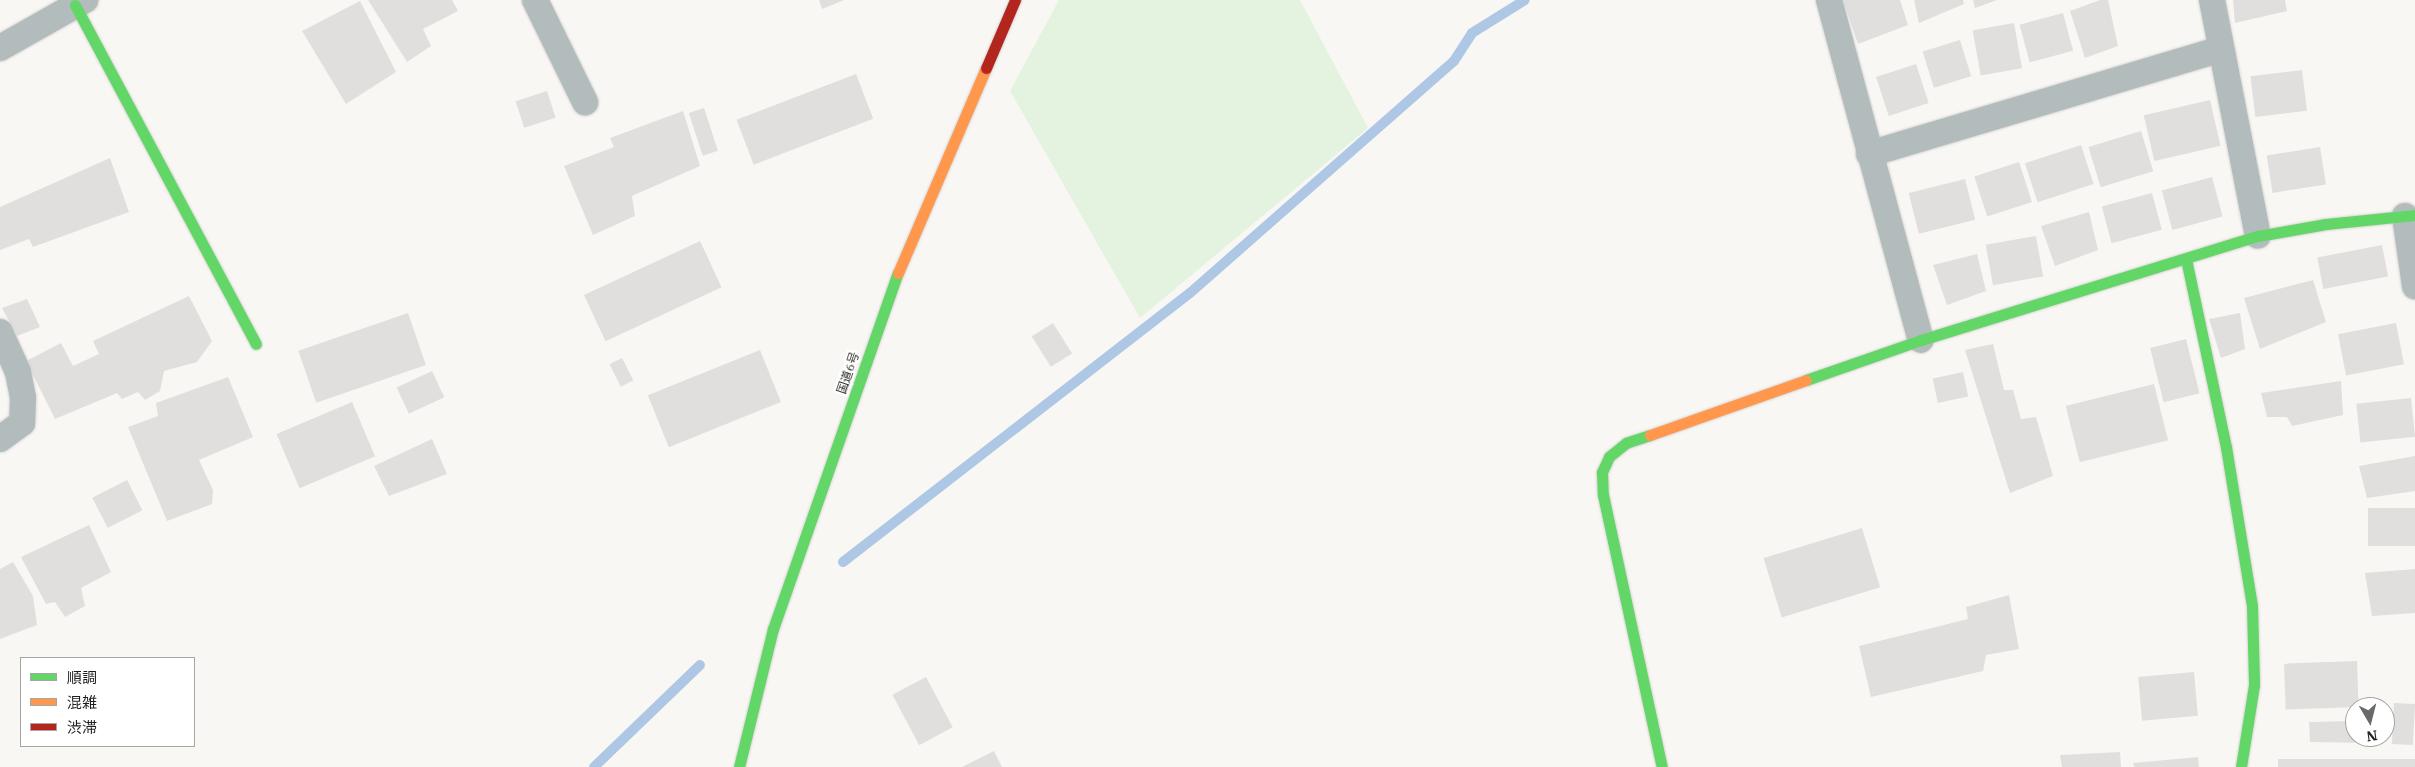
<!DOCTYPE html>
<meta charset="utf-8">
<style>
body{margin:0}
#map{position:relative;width:2415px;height:767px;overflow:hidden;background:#f9f7f4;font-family:"IBM Plex Serif","Noto Sans JP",serif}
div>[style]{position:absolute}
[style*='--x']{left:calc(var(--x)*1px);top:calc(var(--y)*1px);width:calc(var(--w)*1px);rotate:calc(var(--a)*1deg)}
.green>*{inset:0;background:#e4f2e0}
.stream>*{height:10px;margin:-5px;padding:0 5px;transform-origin:5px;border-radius:5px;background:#adc7e5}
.building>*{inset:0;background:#e0dfde;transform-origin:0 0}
.roads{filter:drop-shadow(0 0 1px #d5d4d2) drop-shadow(0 0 1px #d5d4d2)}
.street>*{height:26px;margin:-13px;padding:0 13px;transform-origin:13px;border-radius:13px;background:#b3bcbc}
.fast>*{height:11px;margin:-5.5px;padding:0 5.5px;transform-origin:5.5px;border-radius:5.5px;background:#63d668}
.slow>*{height:11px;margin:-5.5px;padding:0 5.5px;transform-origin:5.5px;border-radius:5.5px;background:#ff974d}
.jam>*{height:11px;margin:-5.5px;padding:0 5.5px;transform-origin:5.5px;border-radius:5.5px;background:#b3261e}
span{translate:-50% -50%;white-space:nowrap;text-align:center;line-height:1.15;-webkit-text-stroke:4.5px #fff;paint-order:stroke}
.street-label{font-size:12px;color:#1f1e1c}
.legend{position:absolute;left:20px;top:657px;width:175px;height:90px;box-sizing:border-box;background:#fff;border:1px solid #a5a5a4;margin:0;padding:6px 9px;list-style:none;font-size:15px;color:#1f1e1c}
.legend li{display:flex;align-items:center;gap:10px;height:25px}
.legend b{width:25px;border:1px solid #a5a5a4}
.north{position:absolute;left:2345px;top:697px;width:50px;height:50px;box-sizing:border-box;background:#fff;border:1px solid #a5a5a4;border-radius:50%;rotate:172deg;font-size:14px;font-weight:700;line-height:20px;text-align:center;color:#1f1e1c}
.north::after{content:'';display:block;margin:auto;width:18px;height:22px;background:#6b6a68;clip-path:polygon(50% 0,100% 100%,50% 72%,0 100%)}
</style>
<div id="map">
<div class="green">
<div style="clip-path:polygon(1059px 0,1300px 0,1368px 128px,1140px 318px,1010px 91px)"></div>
</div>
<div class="stream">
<div style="--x:843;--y:562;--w:439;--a:-37.8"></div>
<div style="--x:1190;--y:293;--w:351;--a:-41.3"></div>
<div style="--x:1454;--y:61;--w:33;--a:-57"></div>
<div style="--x:1472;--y:33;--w:62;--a:-31.9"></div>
<div style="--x:594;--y:767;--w:147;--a:-43.9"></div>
</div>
<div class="building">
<div style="clip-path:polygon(368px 0,452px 0,458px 11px,423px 29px,431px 46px,407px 62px)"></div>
<div style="clip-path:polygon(819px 0,844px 0,822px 9px)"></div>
<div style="clip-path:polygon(1843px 0,1900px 0,1908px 25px,1858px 44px)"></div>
<div style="clip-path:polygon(1914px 0,1963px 0,1964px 4px,1919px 23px)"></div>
<div style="clip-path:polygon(1973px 0,1997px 0,1975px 8px)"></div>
<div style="clip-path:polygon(2100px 0,2108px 0,2118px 46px,2085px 58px,2070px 11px)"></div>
<div style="clip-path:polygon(2233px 0,2285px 0,2287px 11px,2235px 23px)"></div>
<div style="clip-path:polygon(360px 1px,396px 72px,346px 104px,302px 31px)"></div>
<div style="left:2063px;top:13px;width:39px;height:45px;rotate:75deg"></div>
<div style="left:2014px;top:23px;width:46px;height:42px;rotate:80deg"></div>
<div style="left:1960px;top:40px;width:38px;height:39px;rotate:73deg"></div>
<div style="left:1916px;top:64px;width:41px;height:42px;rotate:72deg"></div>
<div style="left:2302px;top:70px;width:41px;height:52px;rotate:83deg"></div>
<div style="left:856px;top:74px;width:48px;height:128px;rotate:69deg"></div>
<div style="left:547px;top:91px;width:28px;height:33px;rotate:72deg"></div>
<div style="left:2210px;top:100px;width:47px;height:68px;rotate:77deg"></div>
<div style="left:704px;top:108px;width:45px;height:16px;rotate:72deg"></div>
<div style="clip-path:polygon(683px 111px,700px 166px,632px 196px,635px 216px,593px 235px,564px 166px,614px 147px,610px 138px)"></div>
<div style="left:2141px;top:131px;width:42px;height:55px;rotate:73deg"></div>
<div style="left:2081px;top:145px;width:41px;height:59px;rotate:72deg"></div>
<div style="left:2320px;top:147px;width:38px;height:54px;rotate:81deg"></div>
<div style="clip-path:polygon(110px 158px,129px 212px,33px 247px,29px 239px,0 250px,0 207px)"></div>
<div style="left:2019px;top:162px;width:42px;height:47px;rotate:72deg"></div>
<div style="left:2212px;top:177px;width:41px;height:52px;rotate:75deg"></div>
<div style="left:1965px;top:179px;width:42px;height:58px;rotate:76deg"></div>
<div style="left:2152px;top:193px;width:38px;height:52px;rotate:75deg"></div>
<div style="clip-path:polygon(2089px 212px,2098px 250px,2055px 266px,2041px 226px)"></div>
<div style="left:2036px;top:236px;width:41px;height:51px;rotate:80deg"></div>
<div style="left:700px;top:241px;width:51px;height:128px;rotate:65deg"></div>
<div style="left:2382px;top:245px;width:32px;height:66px;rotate:79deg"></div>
<div style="clip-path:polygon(1977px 254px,1986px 291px,1947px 305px,1933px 265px)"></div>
<div style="clip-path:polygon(2313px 280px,2326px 322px,2260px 349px,2244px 298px)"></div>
<div style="clip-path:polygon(189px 296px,212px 341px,197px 362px,164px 371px,160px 391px,145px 400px,138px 392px,122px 399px,117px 393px,55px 419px,26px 361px,61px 343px,73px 366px,99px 354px,93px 341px)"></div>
<div style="clip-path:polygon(27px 299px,40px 327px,17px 336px,2px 308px)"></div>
<div style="left:408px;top:313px;width:55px;height:116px;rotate:71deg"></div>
<div style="clip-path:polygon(2240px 313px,2245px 349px,2221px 358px,2209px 319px)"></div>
<div style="left:1053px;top:323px;width:36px;height:25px;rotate:58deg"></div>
<div style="left:2396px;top:323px;width:42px;height:59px;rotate:79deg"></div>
<div style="left:2186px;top:339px;width:56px;height:37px;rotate:76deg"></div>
<div style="clip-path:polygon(1993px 344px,2004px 390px,2013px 390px,2021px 419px,2036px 417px,2053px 476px,2010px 493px,1965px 350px)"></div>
<div style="left:760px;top:350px;width:56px;height:121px;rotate:68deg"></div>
<div style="left:622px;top:358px;width:25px;height:14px;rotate:63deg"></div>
<div style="left:432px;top:371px;width:29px;height:39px;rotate:65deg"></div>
<div style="left:1963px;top:372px;width:25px;height:31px;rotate:78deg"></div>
<div style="clip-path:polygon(228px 377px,253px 437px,199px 460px,213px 490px,212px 504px,167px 521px,128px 427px,158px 416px,156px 403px)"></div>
<div style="clip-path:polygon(2341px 381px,2343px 415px,2292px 426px,2287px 417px,2267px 417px,2261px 393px)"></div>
<div style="left:2154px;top:384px;width:58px;height:91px;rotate:76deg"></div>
<div style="left:2411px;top:398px;width:39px;height:55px;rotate:84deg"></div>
<div style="left:352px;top:402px;width:59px;height:82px;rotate:67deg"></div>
<div style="clip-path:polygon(432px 439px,447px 474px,389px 496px,374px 466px)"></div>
<div style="clip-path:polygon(2415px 456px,2415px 491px,2367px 498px,2359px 466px)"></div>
<div style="left:127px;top:480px;width:34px;height:39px;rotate:63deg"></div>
<div style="left:2415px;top:508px;width:38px;height:47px;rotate:90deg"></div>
<div style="clip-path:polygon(89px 525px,111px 572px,81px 588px,85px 606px,65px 617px,55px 602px,46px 604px,21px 557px)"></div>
<div style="left:1862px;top:528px;width:62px;height:103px;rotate:73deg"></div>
<div style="clip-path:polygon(13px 562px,33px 596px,37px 625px,0 639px,0 569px)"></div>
<div style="clip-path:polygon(2415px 569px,2415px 613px,2372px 616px,2365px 573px)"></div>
<div style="clip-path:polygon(2009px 595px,2019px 649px,1986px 655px,1983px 671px,1871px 697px,1859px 646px,1968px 619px,1966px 607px)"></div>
<div style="left:2357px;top:661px;width:46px;height:73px;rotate:88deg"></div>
<div style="left:2194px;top:672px;width:44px;height:56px;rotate:85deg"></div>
<div style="left:926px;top:677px;width:57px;height:38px;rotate:62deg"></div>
<div style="left:2394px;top:703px;width:21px;height:41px;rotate:3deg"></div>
<div style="clip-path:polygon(2355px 721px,2355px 737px,2371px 737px,2371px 743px,2310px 742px,2309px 722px)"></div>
<div style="clip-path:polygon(994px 751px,1002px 767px,962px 767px)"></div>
<div style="clip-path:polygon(2120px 752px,2121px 767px,2062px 767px,2060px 755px)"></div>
<div style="clip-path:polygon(2198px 757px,2199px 767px,2134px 767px,2133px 763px)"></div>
<div style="left:2278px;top:759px;width:137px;height:8px"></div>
</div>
<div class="roads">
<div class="street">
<div style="--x:535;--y:0;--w:114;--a:63.9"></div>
<div style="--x:1829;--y:0;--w:352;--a:74.9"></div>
<div style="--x:2212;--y:0;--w:240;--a:79"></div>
<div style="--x:0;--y:48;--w:98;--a:-29.5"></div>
<div style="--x:1869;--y:154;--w:367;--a:-16.6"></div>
<div style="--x:2405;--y:216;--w:71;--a:81.9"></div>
<div style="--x:0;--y:332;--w:44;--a:65.8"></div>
<div style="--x:18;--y:372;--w:26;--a:79"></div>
<div style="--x:23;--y:398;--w:25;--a:92"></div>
<div style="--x:22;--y:423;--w:27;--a:144"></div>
</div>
<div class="fast">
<div style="--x:75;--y:5;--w:384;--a:61.9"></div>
<div style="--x:2186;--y:259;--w:192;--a:78"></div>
<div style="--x:2226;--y:447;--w:161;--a:80.7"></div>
<div style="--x:2252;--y:606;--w:79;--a:88.5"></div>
<div style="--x:2254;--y:685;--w:83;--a:99"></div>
<div style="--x:1806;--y:380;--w:122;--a:-19.2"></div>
<div style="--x:1921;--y:340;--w:353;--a:-17.2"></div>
<div style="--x:2258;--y:236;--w:69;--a:-10"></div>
<div style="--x:2326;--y:224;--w:89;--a:-5.8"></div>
<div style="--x:1650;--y:435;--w:25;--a:162"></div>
<div style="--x:1626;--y:443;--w:22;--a:141"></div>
<div style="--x:1609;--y:457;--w:17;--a:115"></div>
<div style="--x:1602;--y:472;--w:23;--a:88"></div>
<div style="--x:1603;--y:495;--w:278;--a:77.8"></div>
<div style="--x:739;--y:767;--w:142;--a:-76.2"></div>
<div style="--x:773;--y:629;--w:377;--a:-70.7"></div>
</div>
<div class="slow">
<div style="--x:898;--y:273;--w:223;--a:-66.8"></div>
<div style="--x:1650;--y:435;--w:165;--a:-19.4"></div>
</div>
<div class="jam">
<div style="--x:986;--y:68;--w:74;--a:-66.9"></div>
</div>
</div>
<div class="street-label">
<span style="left:848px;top:373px;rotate:-71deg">国道6号</span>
</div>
<ul class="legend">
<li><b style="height:6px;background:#63d668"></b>順調</li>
<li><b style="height:6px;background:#ff974d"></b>混雑</li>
<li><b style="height:6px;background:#b3261e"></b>渋滞</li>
</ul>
<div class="north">N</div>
</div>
